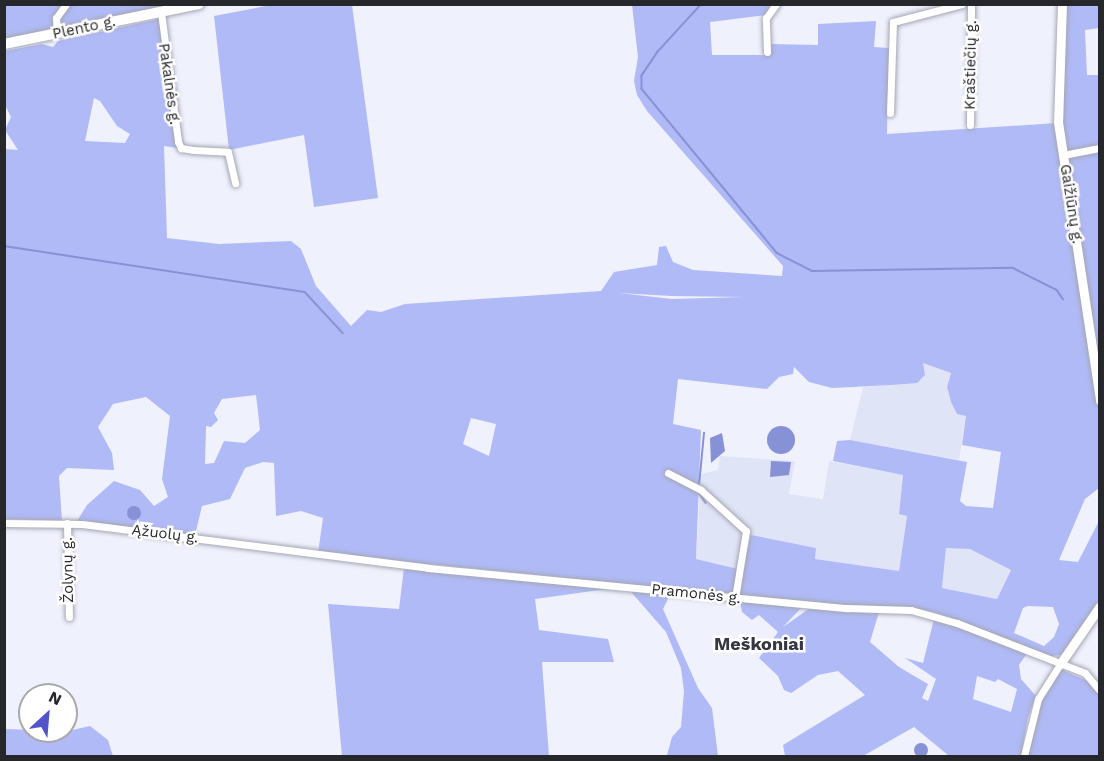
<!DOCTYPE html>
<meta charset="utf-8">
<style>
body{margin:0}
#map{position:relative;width:1104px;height:761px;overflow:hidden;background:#eff1fd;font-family:"Work Sans",sans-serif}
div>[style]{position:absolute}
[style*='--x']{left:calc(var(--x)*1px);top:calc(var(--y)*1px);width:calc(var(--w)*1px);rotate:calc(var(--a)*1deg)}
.built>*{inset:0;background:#e0e4f7}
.green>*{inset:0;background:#b0baf6}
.water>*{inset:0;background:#8791d5}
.round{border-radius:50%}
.stream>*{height:1.5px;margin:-0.75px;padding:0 0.75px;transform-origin:0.75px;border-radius:0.75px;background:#8791d5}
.roads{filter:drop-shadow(0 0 2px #a4a6b2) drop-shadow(0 0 2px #a4a6b2)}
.minor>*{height:7px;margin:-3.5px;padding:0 3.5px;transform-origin:3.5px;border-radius:3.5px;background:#fff}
.major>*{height:9px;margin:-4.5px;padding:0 4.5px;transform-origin:4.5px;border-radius:4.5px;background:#fff}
.highway>*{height:10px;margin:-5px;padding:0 5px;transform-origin:5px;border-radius:5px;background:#fff}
span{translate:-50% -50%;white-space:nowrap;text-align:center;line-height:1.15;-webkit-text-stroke:5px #fff;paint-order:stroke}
.street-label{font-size:15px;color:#26272b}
.quarter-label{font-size:18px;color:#363841;font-weight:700}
.frame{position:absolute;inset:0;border:6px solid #26272b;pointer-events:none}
.north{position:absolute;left:18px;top:683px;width:60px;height:60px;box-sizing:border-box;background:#fff;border:2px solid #a8a9aa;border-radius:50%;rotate:26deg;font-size:16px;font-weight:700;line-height:24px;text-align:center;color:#26272b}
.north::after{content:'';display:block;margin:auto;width:21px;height:27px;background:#5154cb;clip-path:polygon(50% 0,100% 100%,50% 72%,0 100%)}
</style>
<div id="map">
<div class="built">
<div style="clip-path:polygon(922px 362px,951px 373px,947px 387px,951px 402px,966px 416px,959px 460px,850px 440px,863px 387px,891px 385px)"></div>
<div style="clip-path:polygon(720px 456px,795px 461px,789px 494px,823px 499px,829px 461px,903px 475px,899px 514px,907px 515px,899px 571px,815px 559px,816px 548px,751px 536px,742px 570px,696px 559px,701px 474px,718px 470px)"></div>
<div style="clip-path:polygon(946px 548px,970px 549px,1011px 570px,997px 599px,942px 588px)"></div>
</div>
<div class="green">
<div style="clip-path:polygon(5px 5px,181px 5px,5px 40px)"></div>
<div style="clip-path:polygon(271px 5px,352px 5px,378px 198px,314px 207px,304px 135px,229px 150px,214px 16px)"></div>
<div style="clip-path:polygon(evenodd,632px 5px,770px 5px,766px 15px,710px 22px,712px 55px,769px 55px,770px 44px,818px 45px,818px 24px,876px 21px,874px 47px,889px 48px,887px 134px,1057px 123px,1090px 310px,1062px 123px,1064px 5px,1099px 5px,1099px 28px,1085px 30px,1087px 75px,1100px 75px,1099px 488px,1085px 499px,1059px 560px,1078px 562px,1099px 521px,1099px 600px,1062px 655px,1051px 656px,936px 613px,909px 607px,848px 606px,318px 553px,323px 518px,301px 511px,276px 516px,274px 463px,263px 462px,245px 468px,230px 499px,202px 506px,195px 535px,77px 521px,87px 505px,114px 481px,140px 490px,154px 506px,168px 497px,162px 479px,170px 416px,146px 397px,113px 404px,98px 427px,112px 453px,114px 470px,67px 468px,59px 476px,62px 521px,5px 519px,5px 149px,18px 150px,5px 130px,11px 117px,5px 105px,5px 51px,42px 44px,53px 47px,58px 41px,159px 19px,178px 148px,164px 146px,167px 238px,219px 244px,291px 241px,301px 249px,316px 286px,351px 326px,367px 310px,381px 312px,405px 304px,601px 291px,614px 272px,657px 265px,659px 247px,666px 246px,673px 262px,693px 270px,782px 276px,783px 266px,647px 111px,637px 95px,634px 81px,638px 57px,632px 5px,94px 98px,100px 101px,117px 126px,130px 134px,125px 143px,85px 141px,94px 98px,632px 5px,619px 293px,672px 296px,744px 297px,672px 299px,619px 293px,632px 5px,923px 363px,951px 373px,947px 387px,951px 402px,957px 414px,966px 416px,962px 445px,1001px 452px,993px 508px,966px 506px,960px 501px,967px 462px,850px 440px,837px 441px,833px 461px,903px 475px,899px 514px,907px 516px,899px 571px,815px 559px,816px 548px,751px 535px,742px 570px,696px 559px,701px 430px,673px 424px,678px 379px,767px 389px,779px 377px,793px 374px,794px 367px,809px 382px,832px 388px,891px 385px,917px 383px,925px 375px,923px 363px,632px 5px,256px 395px,260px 430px,245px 443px,224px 441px,214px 463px,205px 464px,206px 426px,211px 427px,218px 420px,214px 413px,222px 399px,256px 395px,632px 5px,471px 418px,496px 424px,489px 456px,463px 444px,471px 418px,632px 5px,946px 548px,970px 549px,1011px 570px,997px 599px,942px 588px,946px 548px,632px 5px,1028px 606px,1053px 607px,1059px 624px,1054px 637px,1044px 646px,1014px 633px,1023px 608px,1028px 606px)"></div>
<div style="clip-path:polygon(404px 568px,607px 589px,535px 599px,539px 630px,608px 639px,614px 662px,542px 662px,549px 756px,342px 756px,328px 604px,399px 609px)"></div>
<div style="clip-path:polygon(631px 592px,670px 595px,663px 609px,698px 688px,712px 708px,718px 756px,667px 755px,672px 737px,681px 727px,684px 691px,681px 668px,666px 632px)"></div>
<div style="clip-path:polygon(evenodd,740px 602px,801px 608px,783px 627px,810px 608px,879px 612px,870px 642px,899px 667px,928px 684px,922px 698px,928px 701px,936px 679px,905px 658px,923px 663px,934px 619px,1028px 652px,1019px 665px,1021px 679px,1036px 696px,1028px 717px,1021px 756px,949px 756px,914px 727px,863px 756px,785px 756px,783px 745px,865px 695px,838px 671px,818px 675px,791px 693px,784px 690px,778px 676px,759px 658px,778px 632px,759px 615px,752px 620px,742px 612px,740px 602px,977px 676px,995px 682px,998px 679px,1017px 689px,1011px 712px,973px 699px,977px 676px)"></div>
<div style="clip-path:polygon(1060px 669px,1090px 682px,1099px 693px,1099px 756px,1027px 756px,1041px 701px)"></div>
<div style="clip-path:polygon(90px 726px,108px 740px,113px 756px,5px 756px,5px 729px,68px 731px)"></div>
</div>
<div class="water">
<div class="round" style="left:767px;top:426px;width:28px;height:28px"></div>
<div style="clip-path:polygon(722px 433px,725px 451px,711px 463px,710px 438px)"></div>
<div style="clip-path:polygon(771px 461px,791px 462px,789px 475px,770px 477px)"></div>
<div class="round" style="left:127px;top:506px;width:14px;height:14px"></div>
<div class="round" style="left:914px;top:743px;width:14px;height:14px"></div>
</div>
<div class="stream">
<div style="--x:702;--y:4;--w:65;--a:132.5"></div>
<div style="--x:658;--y:52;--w:29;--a:124"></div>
<div style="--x:642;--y:76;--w:13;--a:90"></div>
<div style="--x:642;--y:89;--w:212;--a:50.5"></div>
<div style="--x:777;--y:253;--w:39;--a:27"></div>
<div style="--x:812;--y:271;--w:201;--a:-0.9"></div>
<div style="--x:1013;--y:268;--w:49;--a:26.6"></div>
<div style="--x:1057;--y:290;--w:11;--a:56"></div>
<div style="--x:4;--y:246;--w:304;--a:8.7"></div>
<div style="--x:305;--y:292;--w:56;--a:47.2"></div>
<div style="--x:699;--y:486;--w:53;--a:-84.6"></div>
<div style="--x:698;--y:491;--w:14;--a:56"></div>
</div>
<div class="roads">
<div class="minor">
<div style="--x:161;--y:12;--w:131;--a:82.5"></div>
<div style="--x:178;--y:142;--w:7;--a:63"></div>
<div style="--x:181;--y:148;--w:12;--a:9"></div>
<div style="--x:193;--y:150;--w:35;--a:3"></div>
<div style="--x:228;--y:152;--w:32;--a:77"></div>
<div style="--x:57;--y:33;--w:15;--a:-94"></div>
<div style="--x:56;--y:18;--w:17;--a:-54"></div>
<div style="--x:767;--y:52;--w:34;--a:-92"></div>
<div style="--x:766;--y:18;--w:17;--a:-54"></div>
<div style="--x:890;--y:113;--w:91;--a:-88.1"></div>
<div style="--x:893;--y:22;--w:71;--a:-14.6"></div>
<div style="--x:970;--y:125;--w:121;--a:-89.5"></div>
<div style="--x:1063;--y:155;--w:38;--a:-11"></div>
<div style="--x:668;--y:473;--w:37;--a:27"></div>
<div style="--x:701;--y:490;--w:61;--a:42.3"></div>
<div style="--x:746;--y:531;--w:68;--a:99.3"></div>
<div style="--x:4;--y:523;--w:78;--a:0.7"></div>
<div style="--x:82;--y:524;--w:349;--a:7.2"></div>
<div style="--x:428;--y:568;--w:421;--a:5.5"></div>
<div style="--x:847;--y:608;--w:64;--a:1.8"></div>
<div style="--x:911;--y:610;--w:48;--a:15.8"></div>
<div style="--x:957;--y:623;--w:137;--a:21.3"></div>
<div style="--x:1085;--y:673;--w:23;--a:50"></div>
<div style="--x:67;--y:523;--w:94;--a:88.8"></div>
<div style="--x:1024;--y:756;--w:59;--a:-76.2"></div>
<div style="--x:1038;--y:699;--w:41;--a:-57.8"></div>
</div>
<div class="major">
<div style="--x:1062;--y:4;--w:118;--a:91.9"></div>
<div style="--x:1058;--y:122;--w:282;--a:81.4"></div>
<div style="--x:1060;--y:664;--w:70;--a:-55.4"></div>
</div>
<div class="highway">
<div style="--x:4;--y:44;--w:199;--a:-11.6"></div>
</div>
</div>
<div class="street-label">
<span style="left:84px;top:28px;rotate:-12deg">Plento g.</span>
<span style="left:971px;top:65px;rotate:-89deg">Kraštiečių g.</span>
<span style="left:169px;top:84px;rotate:82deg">Pakalnės g.</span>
<span style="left:1071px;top:204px;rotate:81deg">Gaižiūnų g.</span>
<span style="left:165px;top:534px;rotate:7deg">Ąžuolų g.</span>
<span style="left:68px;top:570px;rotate:-91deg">Žolynų g.</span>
<span style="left:696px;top:594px;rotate:6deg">Pramonės g.</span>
</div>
<div class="quarter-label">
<span style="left:759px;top:644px">Meškoniai</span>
</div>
<div class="frame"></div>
<div class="north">N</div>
</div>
